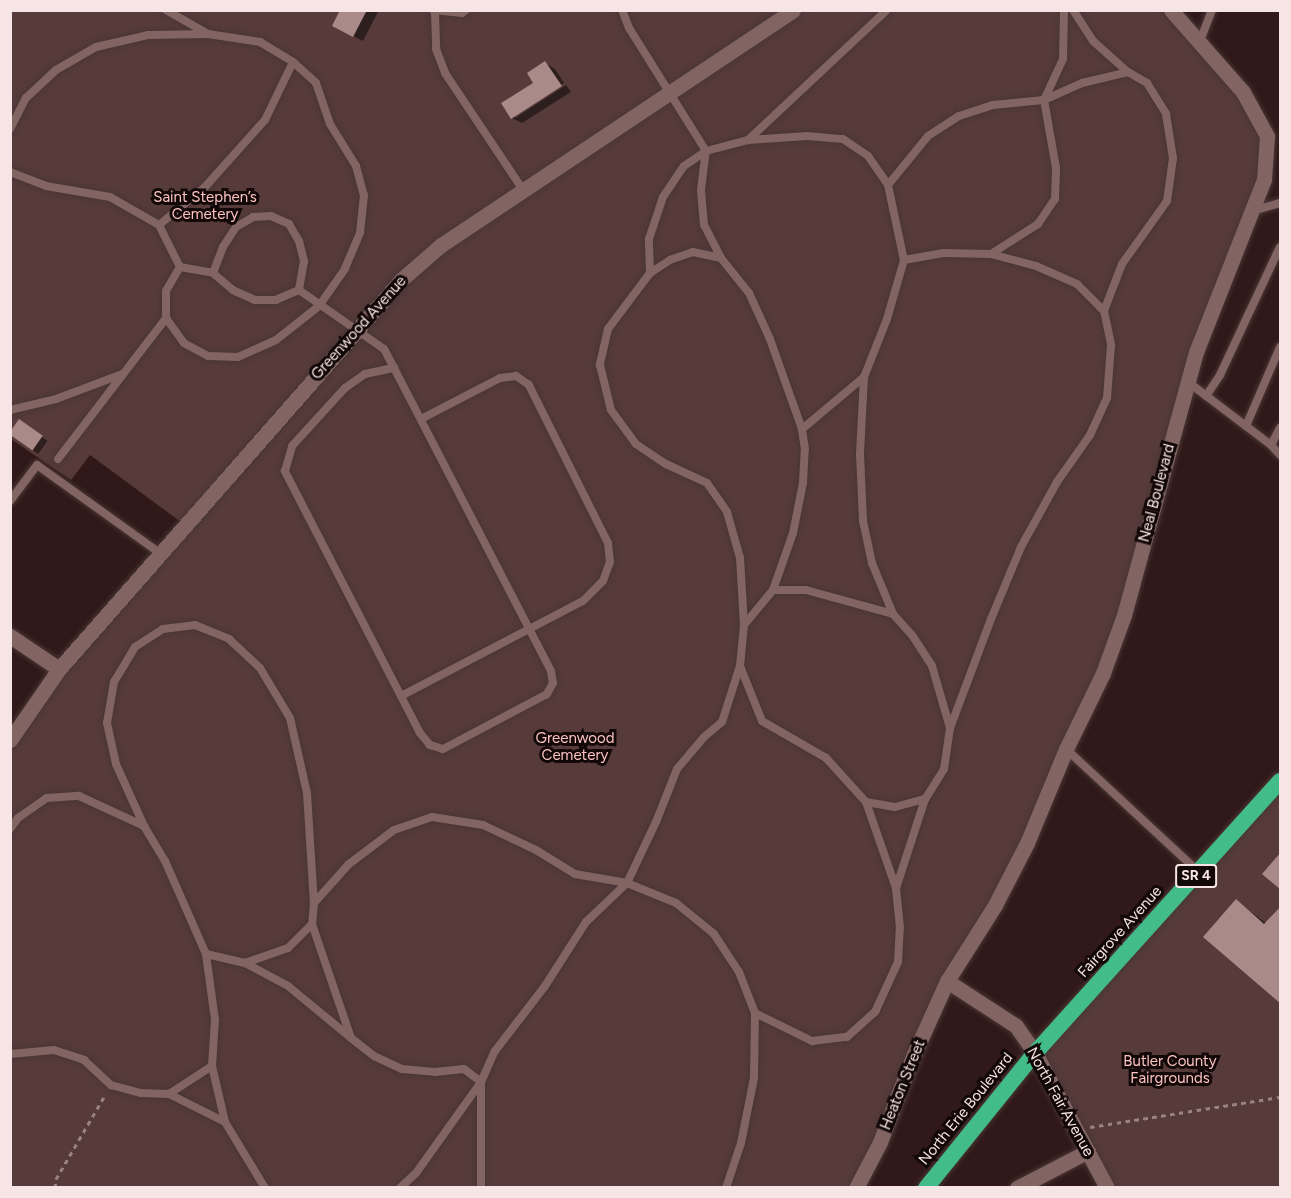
<!DOCTYPE html>
<meta charset="utf-8">
<style>
body{margin:0}
#map{position:relative;width:1291px;height:1198px;overflow:hidden;background:#311919;font-family:Figtree,sans-serif}
div>[style]{position:absolute}
[style*='--x']{left:calc(var(--x)*1px);top:calc(var(--y)*1px);width:calc(var(--w)*1px);rotate:calc(var(--a)*1deg)}
.green>*{inset:0;background:#563b3a}
.shadow>*{inset:0;background:#0007;transform-origin:0 0}
.building>*{inset:0;background:#a98a88;transform-origin:0 0}
.path>*{height:3px;margin-top:-1.5px;transform-origin:0;background:repeating-linear-gradient(90deg,#988383 0 4.5px,transparent 0 9px)}
.roads{filter:drop-shadow(0 0 2px #493636) drop-shadow(0 0 2px #493636)}
.service>*{height:8px;margin:-4px;padding:0 4px;transform-origin:4px;border-radius:4px;background:#826463}
.minor>*{height:15px;margin:-7.5px;padding:0 7.5px;transform-origin:7.5px;border-radius:7.5px;background:#826463}
.tertiary>*{height:15px;margin:-7.5px;padding:0 7.5px;transform-origin:7.5px;border-radius:7.5px;background:#826463}
.trunk>*{height:16px;margin:-8px;padding:0 8px;transform-origin:8px;border-radius:8px;background:#42bc88}
span{translate:-50% -50%;white-space:nowrap;text-align:center;line-height:1.15;-webkit-text-stroke:6px #120807;paint-order:stroke}
.shield-label span{padding:2px 4px;background:#120807;border:2px solid;border-radius:4px;-webkit-text-stroke-width:0}
.shield-label{font-size:14px;color:#f6e5e4;font-weight:700}
.park-label{font-size:15px;color:#fcc3c1}
.street-label{font-size:15px;color:#f6e5e4}
.frame{position:absolute;inset:0;border:12px solid #f6e5e4;pointer-events:none}
</style>
<div id="map">
<div class="green">
<div style="clip-path:polygon(10px 11px,1171px 11px,1207px 49px,1267px 136px,1264px 179px,1196px 352px,1124px 615px,1027px 843px,947px 981px,856px 1187px,11px 1187px,11px 740px,185px 525px,90px 455px,71px 480px,11px 439px)"></div>
<div style="clip-path:polygon(1280px 781px,1280px 1187px,1107px 1187px,1035px 1053px)"></div>
</div>
<div class="shadow">
<div style="clip-path:polygon(341px 10px,379px 10px,363px 41px,343px 31px)"></div>
<div style="clip-path:polygon(545px 63px,555px 69px,564px 83px,515px 115px,515px 118px,566px 85px,571px 92px,522px 123px,512px 118px)"></div>
<div style="left:20px;top:421px;width:34px;height:16px;rotate:36deg"></div>
<div style="clip-path:polygon(1236px 901px,1267px 924px,1280px 1002px)"></div>
</div>
<div class="building">
<div style="clip-path:polygon(340px 10px,367px 10px,353px 37px,332px 26px)"></div>
<div style="clip-path:polygon(545px 61px,562px 86px,511px 119px,501px 103px,533px 83px,527px 73px)"></div>
<div style="left:19px;top:419px;width:29px;height:18px;rotate:35deg"></div>
<div style="clip-path:polygon(1281px 852px,1281px 890px,1262px 874px)"></div>
<div style="clip-path:polygon(1236px 899px,1264px 924px,1281px 906px,1281px 1004px,1203px 937px)"></div>
</div>
<div class="path">
<div style="--x:1090;--y:1127;--w:192;--a:-9"></div>
<div style="--x:55;--y:1188;--w:9;--a:-84"></div>
<div style="--x:56;--y:1179;--w:97;--a:-59.7"></div>
</div>
<div class="roads">
<div class="service">
<div style="--x:166;--y:10;--w:48;--a:29.7"></div>
<div style="--x:208;--y:34;--w:53;--a:8.7"></div>
<div style="--x:260;--y:42;--w:39;--a:31"></div>
<div style="--x:433;--y:10;--w:29;--a:6"></div>
<div style="--x:462;--y:13;--w:5;--a:-37"></div>
<div style="--x:1073;--y:10;--w:37;--a:57"></div>
<div style="--x:1093;--y:41;--w:47;--a:41.5"></div>
<div style="--x:435;--y:13;--w:36;--a:88"></div>
<div style="--x:436;--y:49;--w:26;--a:69"></div>
<div style="--x:445;--y:73;--w:141;--a:56.3"></div>
<div style="--x:1200;--y:41;--w:33;--a:-69"></div>
<div style="--x:10;--y:129;--w:35;--a:-63"></div>
<div style="--x:26;--y:98;--w:41;--a:-43"></div>
<div style="--x:56;--y:70;--w:46;--a:-29.9"></div>
<div style="--x:96;--y:47;--w:53;--a:-13"></div>
<div style="--x:148;--y:35;--w:60;--a:-1"></div>
<div style="--x:748;--y:140;--w:190;--a:-43.1"></div>
<div style="--x:10;--y:172;--w:39;--a:21"></div>
<div style="--x:46;--y:186;--w:65;--a:9.8"></div>
<div style="--x:110;--y:197;--w:56;--a:29.7"></div>
<div style="--x:888;--y:185;--w:63;--a:-50.8"></div>
<div style="--x:928;--y:136;--w:37;--a:-33"></div>
<div style="--x:959;--y:116;--w:36;--a:-18"></div>
<div style="--x:993;--y:105;--w:51;--a:-5.6"></div>
<div style="--x:1044;--y:100;--w:42;--a:-24.1"></div>
<div style="--x:1082;--y:83;--w:47;--a:-13.4"></div>
<div style="--x:1128;--y:72;--w:22;--a:30"></div>
<div style="--x:1147;--y:83;--w:36;--a:58"></div>
<div style="--x:1166;--y:114;--w:45;--a:81"></div>
<div style="--x:1173;--y:158;--w:43;--a:97.9"></div>
<div style="--x:1167;--y:201;--w:77;--a:125.5"></div>
<div style="--x:1122;--y:264;--w:50;--a:111"></div>
<div style="--x:1252;--y:211;--w:29;--a:-16"></div>
<div style="--x:991;--y:254;--w:56;--a:-32.6"></div>
<div style="--x:1038;--y:224;--w:30;--a:-56"></div>
<div style="--x:1055;--y:199;--w:31;--a:-88"></div>
<div style="--x:1056;--y:168;--w:69;--a:-100"></div>
<div style="--x:1044;--y:100;--w:45;--a:-65.1"></div>
<div style="--x:1063;--y:59;--w:49;--a:-88.8"></div>
<div style="--x:721;--y:258;--w:29;--a:-168"></div>
<div style="--x:693;--y:252;--w:24;--a:161"></div>
<div style="--x:670;--y:260;--w:24;--a:147"></div>
<div style="--x:650;--y:273;--w:34;--a:-92"></div>
<div style="--x:649;--y:239;--w:44;--a:-71.6"></div>
<div style="--x:663;--y:197;--w:37;--a:-56"></div>
<div style="--x:684;--y:166;--w:27;--a:-34"></div>
<div style="--x:706;--y:151;--w:43;--a:-14.7"></div>
<div style="--x:748;--y:140;--w:59;--a:-3.9"></div>
<div style="--x:807;--y:136;--w:36;--a:5"></div>
<div style="--x:843;--y:139;--w:30;--a:34"></div>
<div style="--x:868;--y:156;--w:35;--a:55"></div>
<div style="--x:888;--y:185;--w:77;--a:78"></div>
<div style="--x:904;--y:260;--w:61;--a:106.1"></div>
<div style="--x:887;--y:319;--w:62;--a:111.6"></div>
<div style="--x:864;--y:377;--w:81;--a:140"></div>
<div style="--x:904;--y:260;--w:40;--a:-10"></div>
<div style="--x:943;--y:253;--w:48;--a:1.2"></div>
<div style="--x:991;--y:254;--w:47;--a:14.9"></div>
<div style="--x:1036;--y:266;--w:45;--a:23.7"></div>
<div style="--x:1077;--y:284;--w:38;--a:45"></div>
<div style="--x:1104;--y:311;--w:35;--a:78"></div>
<div style="--x:1111;--y:345;--w:53;--a:94.3"></div>
<div style="--x:1107;--y:398;--w:41;--a:114.7"></div>
<div style="--x:1090;--y:435;--w:57;--a:125.1"></div>
<div style="--x:1057;--y:482;--w:74;--a:119"></div>
<div style="--x:1021;--y:547;--w:78;--a:112.6"></div>
<div style="--x:991;--y:619;--w:116;--a:110.6"></div>
<div style="--x:180;--y:267;--w:47;--a:-116.6"></div>
<div style="--x:159;--y:225;--w:60;--a:-39.6"></div>
<div style="--x:205;--y:187;--w:90;--a:-48.2"></div>
<div style="--x:265;--y:120;--w:64;--a:-64.2"></div>
<div style="--x:293;--y:62;--w:31;--a:42"></div>
<div style="--x:316;--y:83;--w:43;--a:71.1"></div>
<div style="--x:330;--y:124;--w:49;--a:58.2"></div>
<div style="--x:356;--y:166;--w:30;--a:75"></div>
<div style="--x:364;--y:195;--w:38;--a:96"></div>
<div style="--x:360;--y:233;--w:39;--a:113"></div>
<div style="--x:345;--y:269;--w:45;--a:125.1"></div>
<div style="--x:319;--y:306;--w:55;--a:141.7"></div>
<div style="--x:276;--y:340;--w:42;--a:155.9"></div>
<div style="--x:238;--y:357;--w:30;--a:-178"></div>
<div style="--x:208;--y:356;--w:27;--a:-152"></div>
<div style="--x:184;--y:343;--w:31;--a:-126"></div>
<div style="--x:166;--y:318;--w:27;--a:-90"></div>
<div style="--x:166;--y:291;--w:28;--a:-60"></div>
<div style="--x:180;--y:267;--w:34;--a:10"></div>
<div style="--x:650;--y:273;--w:70;--a:126.9"></div>
<div style="--x:608;--y:329;--w:37;--a:103"></div>
<div style="--x:600;--y:365;--w:46;--a:76.3"></div>
<div style="--x:611;--y:410;--w:42;--a:53.7"></div>
<div style="--x:636;--y:444;--w:36;--a:34"></div>
<div style="--x:666;--y:464;--w:45;--a:24.9"></div>
<div style="--x:707;--y:483;--w:35;--a:55"></div>
<div style="--x:727;--y:512;--w:48;--a:74.2"></div>
<div style="--x:740;--y:558;--w:67;--a:86.6"></div>
<div style="--x:299;--y:290;--w:25;--a:157"></div>
<div style="--x:276;--y:300;--w:21;--a:180"></div>
<div style="--x:255;--y:300;--w:24;--a:-156"></div>
<div style="--x:233;--y:290;--w:26;--a:-140"></div>
<div style="--x:213;--y:273;--w:28;--a:-69"></div>
<div style="--x:223;--y:247;--w:24;--a:-57"></div>
<div style="--x:236;--y:227;--w:20;--a:-30"></div>
<div style="--x:253;--y:217;--w:18;--a:-3"></div>
<div style="--x:271;--y:216;--w:20;--a:24"></div>
<div style="--x:289;--y:224;--w:20;--a:60"></div>
<div style="--x:299;--y:241;--w:21;--a:76"></div>
<div style="--x:304;--y:261;--w:29;--a:100"></div>
<div style="--x:299;--y:290;--w:103;--a:34.8"></div>
<div style="--x:384;--y:349;--w:21;--a:62"></div>
<div style="--x:394;--y:368;--w:341;--a:62.6"></div>
<div style="--x:551;--y:671;--w:12;--a:81"></div>
<div style="--x:553;--y:683;--w:13;--a:119"></div>
<div style="--x:547;--y:694;--w:118;--a:152.1"></div>
<div style="--x:443;--y:749;--w:14;--a:-163"></div>
<div style="--x:430;--y:745;--w:16;--a:-130"></div>
<div style="--x:420;--y:733;--w:295;--a:-117.3"></div>
<div style="--x:285;--y:471;--w:26;--a:-74"></div>
<div style="--x:292;--y:446;--w:79;--a:-47.6"></div>
<div style="--x:345;--y:388;--w:24;--a:-35"></div>
<div style="--x:365;--y:374;--w:30;--a:-12"></div>
<div style="--x:864;--y:377;--w:77;--a:93"></div>
<div style="--x:860;--y:454;--w:67;--a:87.4"></div>
<div style="--x:863;--y:521;--w:43;--a:77.9"></div>
<div style="--x:872;--y:563;--w:55;--a:67.6"></div>
<div style="--x:1188;--y:382;--w:104;--a:37.2"></div>
<div style="--x:1206;--y:396;--w:25;--a:-56"></div>
<div style="--x:1220;--y:375;--w:141;--a:-64.9"></div>
<div style="--x:10;--y:410;--w:47;--a:-13.4"></div>
<div style="--x:56;--y:399;--w:71;--a:-20.7"></div>
<div style="--x:1246;--y:426;--w:86;--a:-66.7"></div>
<div style="--x:1280;--y:428;--w:19;--a:118"></div>
<div style="--x:1271;--y:445;--w:13;--a:48"></div>
<div style="--x:58;--y:459;--w:178;--a:-52.5"></div>
<div style="--x:10;--y:501;--w:45;--a:-53.1"></div>
<div style="--x:37;--y:465;--w:151;--a:35.6"></div>
<div style="--x:773;--y:590;--w:33;--a:0"></div>
<div style="--x:806;--y:590;--w:90;--a:15.4"></div>
<div style="--x:893;--y:614;--w:28;--a:48"></div>
<div style="--x:912;--y:635;--w:37;--a:57"></div>
<div style="--x:932;--y:666;--w:65;--a:73.8"></div>
<div style="--x:950;--y:728;--w:41;--a:98.3"></div>
<div style="--x:944;--y:769;--w:36;--a:122"></div>
<div style="--x:740;--y:666;--w:59;--a:68.2"></div>
<div style="--x:762;--y:721;--w:74;--a:30"></div>
<div style="--x:826;--y:758;--w:59;--a:47.7"></div>
<div style="--x:401;--y:696;--w:205;--a:-27.6"></div>
<div style="--x:583;--y:601;--w:28;--a:-45"></div>
<div style="--x:603;--y:581;--w:20;--a:-70"></div>
<div style="--x:610;--y:562;--w:19;--a:-96"></div>
<div style="--x:608;--y:543;--w:177;--a:-116.6"></div>
<div style="--x:529;--y:385;--w:16;--a:-145"></div>
<div style="--x:516;--y:376;--w:16;--a:173"></div>
<div style="--x:500;--y:378;--w:89;--a:152.6"></div>
<div style="--x:1066;--y:749;--w:181;--a:42.8"></div>
<div style="--x:10;--y:829;--w:14;--a:-54"></div>
<div style="--x:18;--y:818;--w:35;--a:-35"></div>
<div style="--x:47;--y:798;--w:32;--a:-4"></div>
<div style="--x:79;--y:796;--w:72;--a:24.8"></div>
<div style="--x:314;--y:903;--w:52;--a:-48.1"></div>
<div style="--x:349;--y:864;--w:56;--a:-37.1"></div>
<div style="--x:394;--y:830;--w:40;--a:-18.9"></div>
<div style="--x:432;--y:817;--w:52;--a:8.9"></div>
<div style="--x:483;--y:825;--w:59;--a:25.3"></div>
<div style="--x:536;--y:850;--w:46;--a:31.6"></div>
<div style="--x:575;--y:874;--w:53;--a:9.8"></div>
<div style="--x:627;--y:883;--w:53;--a:22.2"></div>
<div style="--x:676;--y:903;--w:49;--a:39.2"></div>
<div style="--x:714;--y:934;--w:45;--a:56.7"></div>
<div style="--x:739;--y:972;--w:44;--a:68.7"></div>
<div style="--x:755;--y:1013;--w:65;--a:90.9"></div>
<div style="--x:754;--y:1078;--w:66;--a:101.3"></div>
<div style="--x:741;--y:1143;--w:47;--a:108.4"></div>
<div style="--x:206;--y:954;--w:102;--a:-113.8"></div>
<div style="--x:165;--y:861;--w:41;--a:-121"></div>
<div style="--x:144;--y:826;--w:68;--a:-114.3"></div>
<div style="--x:116;--y:764;--w:42;--a:-102.4"></div>
<div style="--x:107;--y:723;--w:42;--a:-80.3"></div>
<div style="--x:114;--y:682;--w:41;--a:-59"></div>
<div style="--x:135;--y:647;--w:33;--a:-33"></div>
<div style="--x:163;--y:629;--w:32;--a:-7"></div>
<div style="--x:195;--y:625;--w:37;--a:22"></div>
<div style="--x:229;--y:639;--w:42;--a:43.1"></div>
<div style="--x:260;--y:668;--w:58;--a:59"></div>
<div style="--x:290;--y:718;--w:77;--a:77.2"></div>
<div style="--x:307;--y:793;--w:110;--a:86.4"></div>
<div style="--x:314;--y:903;--w:21;--a:95"></div>
<div style="--x:755;--y:1013;--w:64;--a:26.2"></div>
<div style="--x:812;--y:1041;--w:35;--a:-7"></div>
<div style="--x:847;--y:1037;--w:38;--a:-42"></div>
<div style="--x:875;--y:1012;--w:55;--a:-65.3"></div>
<div style="--x:898;--y:962;--w:34;--a:-87"></div>
<div style="--x:900;--y:928;--w:40;--a:-95.7"></div>
<div style="--x:896;--y:888;--w:91;--a:-109.2"></div>
<div style="--x:866;--y:802;--w:29;--a:10"></div>
<div style="--x:895;--y:807;--w:31;--a:-15"></div>
<div style="--x:925;--y:799;--w:94;--a:108"></div>
<div style="--x:351;--y:1038;--w:120;--a:-108.9"></div>
<div style="--x:312;--y:924;--w:34;--a:135"></div>
<div style="--x:288;--y:948;--w:46;--a:160.8"></div>
<div style="--x:245;--y:963;--w:49;--a:28.1"></div>
<div style="--x:288;--y:986;--w:82;--a:39.5"></div>
<div style="--x:351;--y:1038;--w:29;--a:38"></div>
<div style="--x:374;--y:1056;--w:31;--a:25"></div>
<div style="--x:402;--y:1069;--w:33;--a:5"></div>
<div style="--x:435;--y:1072;--w:29;--a:-6"></div>
<div style="--x:464;--y:1069;--w:21;--a:37"></div>
<div style="--x:481;--y:1082;--w:112;--a:125.5"></div>
<div style="--x:416;--y:1173;--w:22;--a:137"></div>
<div style="--x:10;--y:1054;--w:44;--a:-5.2"></div>
<div style="--x:54;--y:1050;--w:32;--a:18"></div>
<div style="--x:84;--y:1060;--w:37;--a:43"></div>
<div style="--x:111;--y:1085;--w:31;--a:15"></div>
<div style="--x:141;--y:1093;--w:28;--a:2"></div>
<div style="--x:212;--y:1066;--w:57;--a:76.9"></div>
<div style="--x:225;--y:1122;--w:63;--a:-153.4"></div>
<div style="--x:169;--y:1094;--w:51;--a:-33.1"></div>
<div style="--x:212;--y:1066;--w:46;--a:-86.3"></div>
<div style="--x:215;--y:1020;--w:67;--a:-97.8"></div>
<div style="--x:206;--y:954;--w:40;--a:13"></div>
<div style="--x:225;--y:1122;--w:77;--a:58.8"></div>
<div style="--x:481;--y:1188;--w:106;--a:-90"></div>
<div style="--x:481;--y:1082;--w:34;--a:-66"></div>
<div style="--x:495;--y:1051;--w:82;--a:-52.4"></div>
<div style="--x:545;--y:986;--w:76;--a:-57.4"></div>
<div style="--x:586;--y:922;--w:57;--a:-43.6"></div>
<div style="--x:627;--y:883;--w:68;--a:-64.6"></div>
<div style="--x:656;--y:822;--w:57;--a:-68.4"></div>
<div style="--x:677;--y:769;--w:42;--a:-49.8"></div>
<div style="--x:704;--y:737;--w:23;--a:-40"></div>
<div style="--x:722;--y:722;--w:59;--a:-72.2"></div>
<div style="--x:740;--y:666;--w:41;--a:-84.4"></div>
<div style="--x:744;--y:625;--w:45;--a:-50.4"></div>
<div style="--x:773;--y:590;--w:60;--a:-70.7"></div>
<div style="--x:793;--y:533;--w:51;--a:-78.7"></div>
<div style="--x:803;--y:483;--w:34;--a:-87"></div>
<div style="--x:805;--y:449;--w:20;--a:-99"></div>
<div style="--x:802;--y:429;--w:96;--a:-109.6"></div>
<div style="--x:770;--y:339;--w:51;--a:-114.5"></div>
<div style="--x:749;--y:293;--w:45;--a:-128.7"></div>
<div style="--x:721;--y:258;--w:37;--a:-117"></div>
<div style="--x:704;--y:225;--w:35;--a:-95"></div>
<div style="--x:701;--y:190;--w:39;--a:-83"></div>
<div style="--x:706;--y:151;--w:145;--a:-122"></div>
<div style="--x:629;--y:28;--w:19;--a:-111"></div>
</div>
<div class="minor">
<div style="--x:10;--y:636;--w:59;--a:34"></div>
<div style="--x:1017;--y:1188;--w:80;--a:-27.5"></div>
</div>
<div class="tertiary">
<div style="--x:10;--y:740;--w:86;--a:-55.4"></div>
<div style="--x:59;--y:669;--w:519;--a:-48.67"></div>
<div style="--x:402;--y:279;--w:52;--a:-41.1"></div>
<div style="--x:441;--y:245;--w:423;--a:-33.7"></div>
<div style="--x:947;--y:981;--w:82;--a:33.1"></div>
<div style="--x:1016;--y:1026;--w:33;--a:55"></div>
<div style="--x:1035;--y:1053;--w:153;--a:61.9"></div>
<div style="--x:856;--y:1188;--w:52;--a:-62.4"></div>
<div style="--x:880;--y:1142;--w:94;--a:-68.9"></div>
<div style="--x:914;--y:1054;--w:80;--a:-65.7"></div>
<div style="--x:947;--y:981;--w:90;--a:-57.7"></div>
<div style="--x:995;--y:905;--w:70;--a:-62.7"></div>
<div style="--x:1027;--y:843;--w:102;--a:-67.5"></div>
<div style="--x:1066;--y:749;--w:85;--a:-64"></div>
<div style="--x:1103;--y:673;--w:62;--a:-70.1"></div>
<div style="--x:1124;--y:615;--w:273;--a:-74.7"></div>
<div style="--x:1196;--y:352;--w:186;--a:-68.5"></div>
<div style="--x:1264;--y:179;--w:43;--a:-86"></div>
<div style="--x:1267;--y:136;--w:50;--a:-118.6"></div>
<div style="--x:1243;--y:92;--w:109;--a:-131.3"></div>
</div>
<div class="trunk">
<div style="--x:926;--y:1188;--w:174;--a:-51.1"></div>
<div style="--x:1035;--y:1053;--w:366;--a:-48"></div>
</div>
</div>
<div class="shield-label">
<span style="left:1196px;top:876px">SR 4</span>
</div>
<div class="park-label">
<span style="left:205px;top:206px">Saint Stephen’s<br>Cemetery</span>
<span style="left:575px;top:747px">Greenwood<br>Cemetery</span>
<span style="left:1170px;top:1070px">Butler County<br>Fairgrounds</span>
</div>
<div class="street-label">
<span style="left:359px;top:328px;rotate:-48deg">Greenwood Avenue</span>
<span style="left:1157px;top:493px;rotate:-75deg">Neal Boulevard</span>
<span style="left:1120px;top:932px;rotate:-48deg">Fairgrove Avenue</span>
<span style="left:903px;top:1085px;rotate:-68deg">Heaton Street</span>
<span style="left:1060px;top:1102px;rotate:61deg">North Fair Avenue</span>
<span style="left:966px;top:1109px;rotate:-51deg">North Erie Boulevard</span>
</div>
<div class="frame"></div>
</div>
